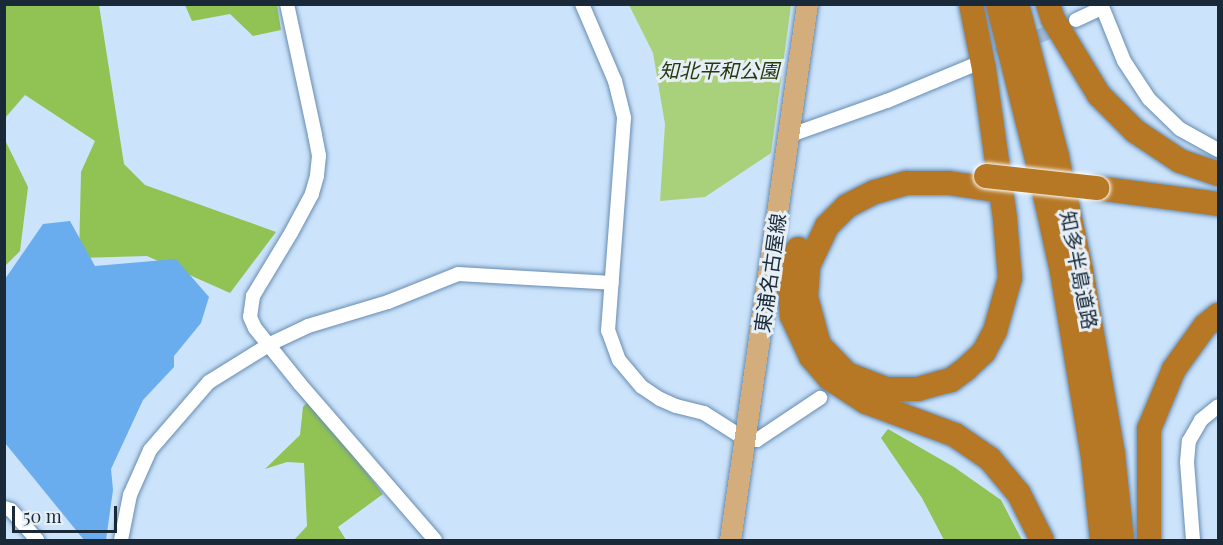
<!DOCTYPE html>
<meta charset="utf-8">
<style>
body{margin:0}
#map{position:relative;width:1223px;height:545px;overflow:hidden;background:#cbe3fb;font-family:"Playfair Display","Noto Sans JP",serif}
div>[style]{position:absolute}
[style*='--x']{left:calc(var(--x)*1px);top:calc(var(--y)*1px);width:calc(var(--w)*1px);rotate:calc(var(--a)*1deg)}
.green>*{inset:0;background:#a9d17b}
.forest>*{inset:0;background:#91c254}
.water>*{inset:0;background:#69adef}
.street-tunnel>*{height:14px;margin-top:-7px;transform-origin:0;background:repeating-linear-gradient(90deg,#a8bed4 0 14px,transparent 0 21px)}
.roads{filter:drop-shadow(0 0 2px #678cb1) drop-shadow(0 0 2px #678cb1)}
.street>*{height:14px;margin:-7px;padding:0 7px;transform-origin:7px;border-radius:7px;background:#fff}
.primary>*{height:21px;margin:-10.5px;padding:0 10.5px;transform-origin:10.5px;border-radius:10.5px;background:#d3ae7c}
.highway>*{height:24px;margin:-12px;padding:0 12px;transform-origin:12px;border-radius:12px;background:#b67825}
.bridges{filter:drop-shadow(0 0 2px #fff) drop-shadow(0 0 2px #fff)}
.highway-bridge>*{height:24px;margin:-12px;padding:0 12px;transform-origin:12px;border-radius:12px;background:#b67825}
span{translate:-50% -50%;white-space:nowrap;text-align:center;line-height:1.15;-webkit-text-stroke:6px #e6eef6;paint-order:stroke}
.park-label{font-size:20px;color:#26390c;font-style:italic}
.street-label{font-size:20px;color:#1a2938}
.frame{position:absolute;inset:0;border:6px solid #1a2938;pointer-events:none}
.scale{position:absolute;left:12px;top:506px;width:105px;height:27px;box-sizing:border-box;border:3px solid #1a2938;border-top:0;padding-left:8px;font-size:18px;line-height:21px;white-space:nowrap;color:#1a2938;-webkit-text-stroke:4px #e6eef6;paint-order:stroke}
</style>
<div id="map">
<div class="green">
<div style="clip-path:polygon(629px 5px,791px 5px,771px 153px,705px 197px,660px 201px,665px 124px,653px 53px)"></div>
</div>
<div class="forest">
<div style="clip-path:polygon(5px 5px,99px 5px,124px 164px,145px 185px,276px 232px,230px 293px,147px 256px,79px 258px,81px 172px,95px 141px,25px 95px,5px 118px)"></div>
<div style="clip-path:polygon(185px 5px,277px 5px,281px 30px,253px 36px,230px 14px,192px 21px)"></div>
<div style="clip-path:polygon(5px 140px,28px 187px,20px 251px,5px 266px)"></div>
<div style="clip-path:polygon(310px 399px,383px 494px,338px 527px,346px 540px,294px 540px,307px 526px,304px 463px,287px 462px,265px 469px,300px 435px,303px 407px)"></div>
<div style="clip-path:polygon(888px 429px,954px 467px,1001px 500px,1022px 540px,944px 540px,922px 498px,881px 438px)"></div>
</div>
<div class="water">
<div style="clip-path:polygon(70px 221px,95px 266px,176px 259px,209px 297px,201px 323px,174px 356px,174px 367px,143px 400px,111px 469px,113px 490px,106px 540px,84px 540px,5px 443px,5px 279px,43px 224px)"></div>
</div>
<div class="street-tunnel">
<div style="--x:978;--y:63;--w:107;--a:-23.7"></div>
</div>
<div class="roads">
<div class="street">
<div style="--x:287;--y:4;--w:134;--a:77.9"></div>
<div style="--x:315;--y:135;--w:21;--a:79"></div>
<div style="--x:319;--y:156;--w:20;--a:96"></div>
<div style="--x:317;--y:176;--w:19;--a:106"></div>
<div style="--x:312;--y:194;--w:44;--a:118.3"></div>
<div style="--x:291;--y:233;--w:74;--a:121.1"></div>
<div style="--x:253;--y:296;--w:21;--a:98"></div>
<div style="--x:250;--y:317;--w:12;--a:66"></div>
<div style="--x:255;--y:328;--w:72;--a:51.2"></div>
<div style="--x:300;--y:384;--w:206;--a:49.1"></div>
<div style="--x:582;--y:4;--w:84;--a:66.8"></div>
<div style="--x:615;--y:81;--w:38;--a:76"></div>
<div style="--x:624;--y:118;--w:213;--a:94.3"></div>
<div style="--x:608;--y:330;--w:32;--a:70"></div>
<div style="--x:619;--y:360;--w:35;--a:50"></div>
<div style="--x:642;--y:387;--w:22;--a:34"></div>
<div style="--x:660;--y:399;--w:17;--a:24"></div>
<div style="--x:676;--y:406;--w:29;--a:14"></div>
<div style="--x:704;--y:413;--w:49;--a:32.4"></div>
<div style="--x:745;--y:439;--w:12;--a:5"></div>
<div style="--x:757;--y:440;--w:76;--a:-33.7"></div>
<div style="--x:1101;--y:4;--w:61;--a:68"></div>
<div style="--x:1124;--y:61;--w:45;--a:56.7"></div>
<div style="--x:1149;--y:99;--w:43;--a:44.1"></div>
<div style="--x:1180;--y:129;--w:43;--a:28.9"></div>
<div style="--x:1076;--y:20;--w:29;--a:-25"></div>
<div style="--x:788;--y:136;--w:105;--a:-19.5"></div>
<div style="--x:887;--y:101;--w:96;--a:-22.6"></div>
<div style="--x:4;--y:508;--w:7;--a:16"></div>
<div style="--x:11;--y:510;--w:40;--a:49"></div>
<div style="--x:121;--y:540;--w:46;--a:-78.7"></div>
<div style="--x:130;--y:495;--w:49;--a:-66"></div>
<div style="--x:150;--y:450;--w:90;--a:-49.1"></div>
<div style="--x:209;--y:382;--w:72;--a:-31.9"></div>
<div style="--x:270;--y:344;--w:42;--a:-25.3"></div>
<div style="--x:308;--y:326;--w:84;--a:-16.7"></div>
<div style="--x:388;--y:302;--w:75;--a:-21.8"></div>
<div style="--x:458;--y:274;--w:154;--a:3.3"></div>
<div style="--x:1193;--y:540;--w:78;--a:-94.4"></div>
<div style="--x:1187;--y:462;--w:21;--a:-85"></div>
<div style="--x:1189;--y:441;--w:24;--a:-60"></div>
<div style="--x:1201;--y:420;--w:22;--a:-39"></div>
</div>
<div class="primary">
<div style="--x:730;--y:540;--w:542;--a:-81.83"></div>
</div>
<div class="highway">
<div style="--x:971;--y:4;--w:66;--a:78.7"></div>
<div style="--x:984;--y:69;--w:151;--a:82"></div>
<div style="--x:1005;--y:219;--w:59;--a:85.2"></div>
<div style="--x:1010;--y:278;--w:55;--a:105.8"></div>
<div style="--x:995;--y:331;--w:24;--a:118"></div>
<div style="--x:984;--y:352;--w:25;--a:137"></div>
<div style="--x:966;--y:369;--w:19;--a:144"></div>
<div style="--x:951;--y:380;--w:12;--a:166"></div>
<div style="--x:939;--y:383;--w:22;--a:164"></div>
<div style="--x:918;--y:389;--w:32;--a:180"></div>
<div style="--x:886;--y:389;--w:42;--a:-159"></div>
<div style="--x:847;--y:374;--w:40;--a:-134"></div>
<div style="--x:819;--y:345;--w:50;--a:-105.2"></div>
<div style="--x:806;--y:297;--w:31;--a:-86"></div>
<div style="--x:808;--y:266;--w:44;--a:-64.6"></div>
<div style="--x:827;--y:226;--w:28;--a:-45"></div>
<div style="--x:847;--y:206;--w:31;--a:-27"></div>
<div style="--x:875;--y:192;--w:33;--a:-16"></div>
<div style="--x:907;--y:183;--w:42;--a:0"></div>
<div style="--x:949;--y:183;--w:40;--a:8.5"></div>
<div style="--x:998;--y:4;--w:160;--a:75.9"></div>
<div style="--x:1037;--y:159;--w:116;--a:77.5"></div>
<div style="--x:1062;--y:272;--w:188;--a:80.5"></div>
<div style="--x:1093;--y:457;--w:83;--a:83.8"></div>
<div style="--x:1017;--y:4;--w:158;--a:75.3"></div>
<div style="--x:1057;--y:157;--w:116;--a:78"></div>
<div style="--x:1081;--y:270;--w:187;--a:80.1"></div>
<div style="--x:1113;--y:454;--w:86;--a:84"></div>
<div style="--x:1048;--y:4;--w:16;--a:72"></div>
<div style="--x:1053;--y:19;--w:89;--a:58.8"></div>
<div style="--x:1099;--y:95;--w:51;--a:45"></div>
<div style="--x:1135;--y:131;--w:54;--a:33.7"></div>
<div style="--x:1180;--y:161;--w:40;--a:18.9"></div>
<div style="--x:1097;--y:188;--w:122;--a:7.5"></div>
<div style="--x:798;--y:249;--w:34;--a:104"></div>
<div style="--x:790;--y:282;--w:34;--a:87"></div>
<div style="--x:792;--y:316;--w:45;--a:65.1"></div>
<div style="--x:811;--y:357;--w:28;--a:49"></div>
<div style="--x:829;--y:378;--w:44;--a:33"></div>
<div style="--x:866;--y:402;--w:95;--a:20.3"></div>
<div style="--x:955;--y:435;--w:42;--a:34.4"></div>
<div style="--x:990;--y:459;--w:45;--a:50.4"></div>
<div style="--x:1019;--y:494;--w:51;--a:63.4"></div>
<div style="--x:1149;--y:540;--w:111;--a:-90"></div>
<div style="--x:1149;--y:429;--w:65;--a:-67.4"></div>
<div style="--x:1174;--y:369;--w:53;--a:-54.2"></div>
<div style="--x:1205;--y:326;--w:17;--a:-40"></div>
</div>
</div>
<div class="bridges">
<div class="highway-bridge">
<div style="--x:986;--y:176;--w:112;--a:6.2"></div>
</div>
</div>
<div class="park-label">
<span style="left:719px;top:69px">知北平和公園</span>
</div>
<div class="street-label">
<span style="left:1080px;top:270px;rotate:79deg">知多半島道路</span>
<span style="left:769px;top:273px;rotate:-82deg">東浦名古屋線</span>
</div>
<div class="frame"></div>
<div class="scale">50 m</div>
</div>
